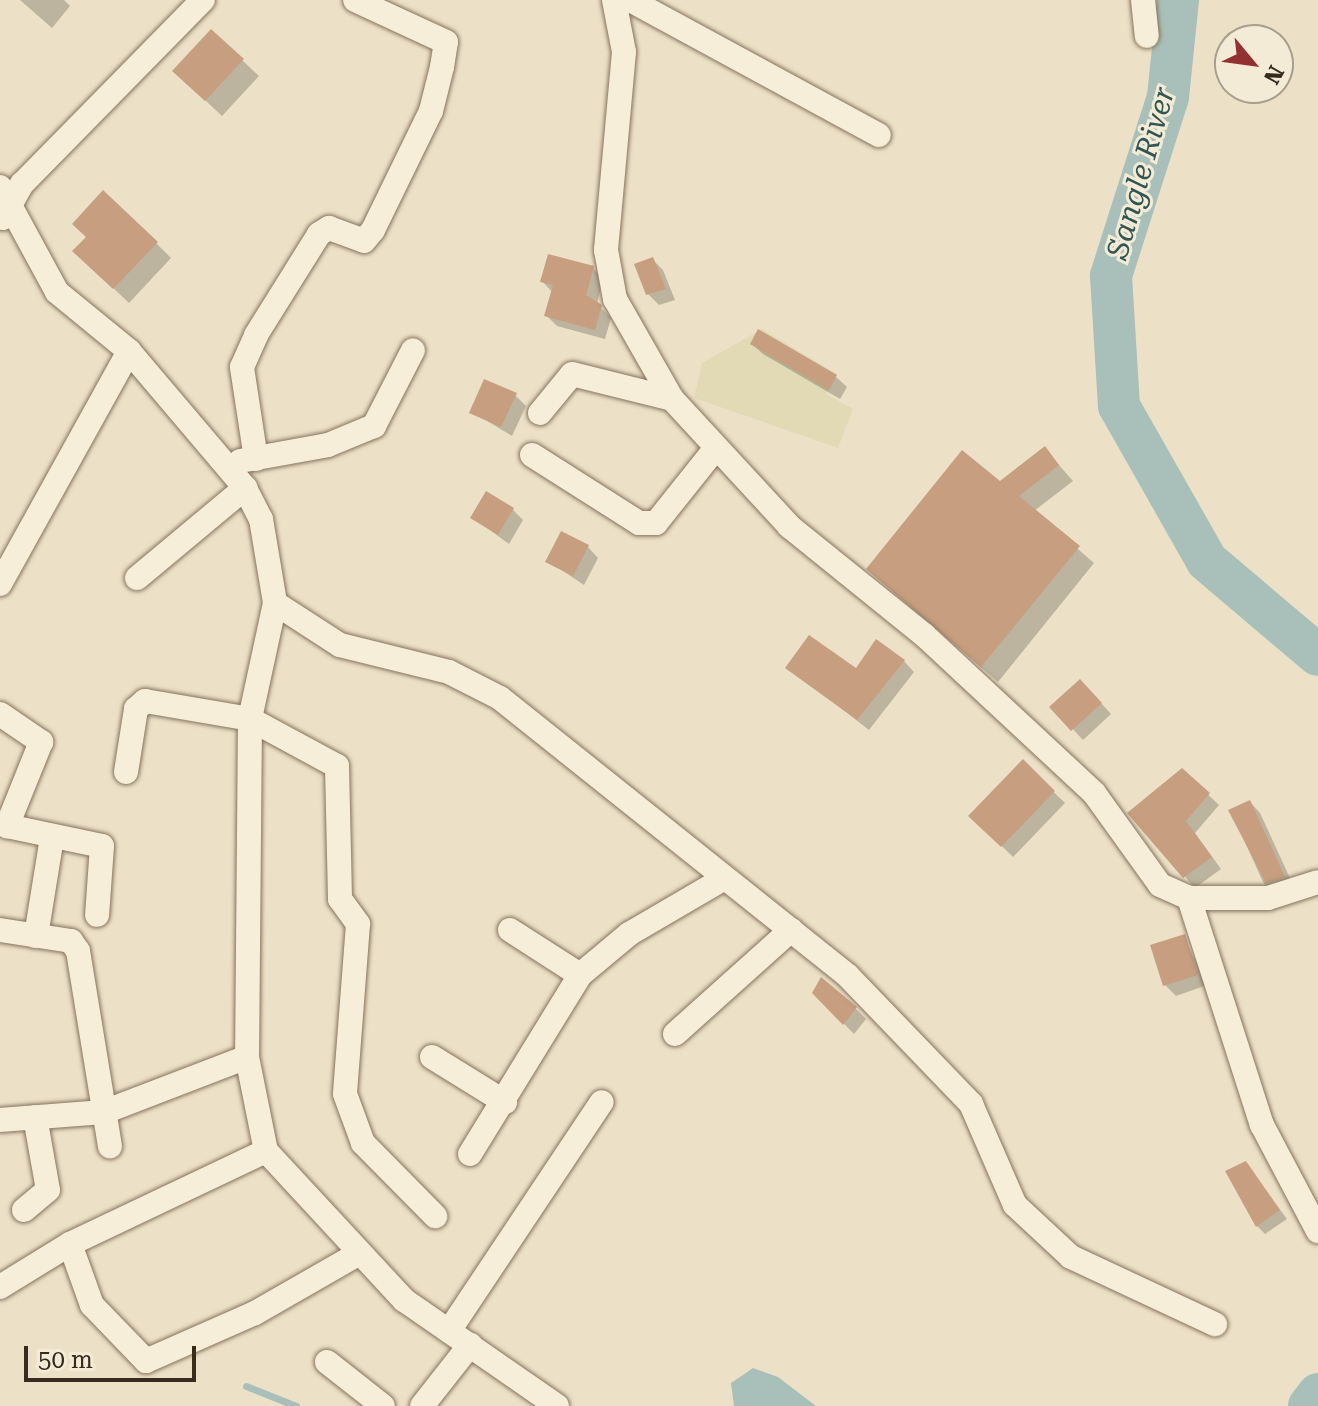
<!DOCTYPE html>
<html>
<head>
<meta charset="utf-8">
<style>
	body { margin:0 }
	#map { position:relative; width:1318px; height:1406px; overflow:hidden; background:#ece1c7; font-family:"Roboto Serif",serif }
	div>[style] { position:absolute }
	[style*='--x'] { left:calc(var(--x)*1px); top:calc(var(--y)*1px); width:calc(var(--w)*1px); rotate:calc(var(--a)*1deg) }
	.farmland>* { inset:0; background:#e1dab5 }
	.water>* { inset:0; background:#a8c0b9 }
	.shadow>* { inset:0; background:#0003 }
	.stream>* { height:7px; margin:-3.5px; padding:0 3.5px; transform-origin:3.5px; border-radius:3.5px; background:#a8c0b9 }
	.river>* { height:42px; margin:-21px; padding:0 21px; transform-origin:21px; border-radius:21px; background:#a8c0b9 }
	.building>* { inset:0; background:#c79e7f }
	.roads { filter:drop-shadow(0 0 2px #86735d) drop-shadow(0 0 2px #86735d) }
	.minor>* { height:24px; margin:-12px; padding:0 12px; transform-origin:12px; border-radius:12px; background:#f7eeda }
	span { translate:-50% -50%; white-space:nowrap; text-align:center; line-height:1.15; -webkit-text-stroke:6px #f4ebd6; paint-order:stroke }
	.water-label { font-size:30px; color:#305654; font-style:italic }
	.north { position:absolute; left:1214px; top:24px; width:80px; height:80px; box-sizing:border-box; background:#f4ebd6; border:2px solid #a89e8d; border-radius:50%; rotate:119deg; font-size:22px; font-weight:700; line-height:32px; text-align:center; color:#372b20 }
	.north::after { content:''; display:block; margin:auto; width:28px; height:36px; background:#923131; clip-path:polygon(50% 0,100% 100%,50% 72%,0 100%) }
	.scale { position:absolute; left:24px; top:1346px; width:172px; height:36px; box-sizing:border-box; border:4px solid #372b20; border-top:0; padding-left:10px; font-size:24px; line-height:28px; white-space:nowrap; color:#372b20; -webkit-text-stroke:6px #f4ebd6; paint-order:stroke }
</style>
</head>
<body>
<div id="map">
	<div class="farmland">
		<i style="clip-path:polygon(762px 329px,837px 374px,826px 394px,853px 409px,838px 448px,694px 398px,702px 363px)"></i>
	</div>
	<div class="water">
		<i style="clip-path:polygon(753px 1368px,778px 1377px,816px 1406px,734px 1406px,731px 1383px)"></i>
	</div>
	<div class="shadow">
		<i style="clip-path:polygon(20px 0,64px 0,70px 6px,52px 28px)"></i>
		<i style="clip-path:polygon(242px 60px,259px 76px,222px 116px,191px 87px)"></i>
		<i style="clip-path:polygon(156px 243px,171px 258px,129px 303px,90px 266px)"></i>
		<i style="clip-path:polygon(652px 259px,663px 270px,675px 300px,659px 305px,648px 294px)"></i>
		<i style="clip-path:polygon(593px 268px,603px 279px,597px 304px,611px 318px,605px 339px,557px 326px,547px 316px,553px 293px,542px 281px)"></i>
		<i style="clip-path:polygon(759px 332px,836px 377px,847px 387px,840px 399px,763px 354px,752px 344px)"></i>
		<i style="clip-path:polygon(515px 395px,526px 406px,512px 436px,472px 412px)"></i>
		<i style="clip-path:polygon(1045px 449px,1073px 481px,1034px 511px,1094px 563px,998px 682px,884px 584px)"></i>
		<i style="clip-path:polygon(513px 510px,523px 520px,509px 544px,472px 517px)"></i>
		<i style="clip-path:polygon(588px 547px,598px 558px,584px 585px,548px 561px)"></i>
		<i style="clip-path:polygon(904px 661px,914px 672px,869px 730px,788px 667px,856px 670px)"></i>
		<i style="clip-path:polygon(1091px 692px,1111px 714px,1083px 740px,1052px 707px)"></i>
		<i style="clip-path:polygon(1023px 762px,1065px 803px,1013px 857px,971px 816px)"></i>
		<i style="clip-path:polygon(1182px 770px,1219px 805px,1195px 833px,1221px 869px,1195px 888px,1129px 813px)"></i>
		<i style="clip-path:polygon(1250px 802px,1260px 813px,1294px 887px,1273px 893px,1263px 882px,1231px 811px)"></i>
		<i style="clip-path:polygon(1184px 937px,1207px 985px,1176px 996px,1165px 985px)"></i>
		<i style="clip-path:polygon(814px 993px,855px 1008px,866px 1019px,854px 1034px)"></i>
		<i style="clip-path:polygon(1246px 1164px,1287px 1219px,1265px 1234px,1257px 1226px)"></i>
	</div>
	<div class="stream">
		<i style="--x:246;--y:1386;--w:54;--a:21.8"></i>
	</div>
	<div class="river">
		<i style="--x:1178;--y:0;--w:98;--a:95.9"></i>
		<i style="--x:1168;--y:97;--w:188;--a:107.7"></i>
		<i style="--x:1111;--y:276;--w:130;--a:86.5"></i>
		<i style="--x:1119;--y:406;--w:178;--a:60.4"></i>
		<i style="--x:1207;--y:561;--w:145;--a:40.3"></i>
		<i style="--x:1309;--y:1406;--w:15;--a:-53"></i>
	</div>
	<div class="building">
		<i style="clip-path:polygon(211px 29px,244px 59px,205px 101px,172px 71px)"></i>
		<i style="clip-path:polygon(103px 190px,158px 242px,113px 289px,72px 251px,86px 237px,72px 224px)"></i>
		<i style="clip-path:polygon(548px 254px,594px 266px,586px 295px,602px 305px,595px 330px,544px 316px,553px 285px,540px 282px)"></i>
		<i style="clip-path:polygon(653px 257px,666px 289px,646px 295px,634px 264px)"></i>
		<i style="clip-path:polygon(758px 329px,837px 375px,829px 390px,750px 344px)"></i>
		<i style="clip-path:polygon(484px 379px,517px 393px,501px 427px,469px 413px)"></i>
		<i style="clip-path:polygon(1045px 446px,1059px 465px,1019px 496px,1080px 546px,981px 667px,866px 569px,962px 450px,1000px 481px)"></i>
		<i style="clip-path:polygon(486px 491px,514px 508px,498px 535px,470px 518px)"></i>
		<i style="clip-path:polygon(561px 531px,589px 545px,573px 576px,545px 562px)"></i>
		<i style="clip-path:polygon(809px 635px,856px 668px,876px 639px,905px 660px,857px 720px,785px 668px)"></i>
		<i style="clip-path:polygon(1080px 679px,1102px 703px,1071px 731px,1049px 707px)"></i>
		<i style="clip-path:polygon(1023px 759px,1055px 791px,1001px 847px,968px 816px)"></i>
		<i style="clip-path:polygon(1182px 768px,1210px 793px,1186px 821px,1212px 857px,1183px 878px,1127px 813px)"></i>
		<i style="clip-path:polygon(1250px 800px,1285px 877px,1266px 883px,1228px 810px)"></i>
		<i style="clip-path:polygon(1185px 934px,1198px 975px,1163px 986px,1150px 945px)"></i>
		<i style="clip-path:polygon(821px 977px,857px 1007px,843px 1025px,812px 993px)"></i>
		<i style="clip-path:polygon(1246px 1161px,1280px 1210px,1256px 1227px,1225px 1171px)"></i>
	</div>
	<div class="roads">
		<div class="minor">
			<i style="--x:614;--y:0;--w:53;--a:79.1"></i>
			<i style="--x:624;--y:52;--w:199;--a:95.2"></i>
			<i style="--x:606;--y:250;--w:50;--a:79.6"></i>
			<i style="--x:615;--y:299;--w:115;--a:60.3"></i>
			<i style="--x:672;--y:399;--w:173;--a:47.3"></i>
			<i style="--x:789;--y:526;--w:174;--a:38.9"></i>
			<i style="--x:924;--y:635;--w:232;--a:42.9"></i>
			<i style="--x:1094;--y:793;--w:113;--a:54.3"></i>
			<i style="--x:1160;--y:885;--w:32;--a:24"></i>
			<i style="--x:1189;--y:898;--w:79;--a:0"></i>
			<i style="--x:1268;--y:898;--w:52;--a:-17.7"></i>
			<i style="--x:630;--y:0;--w:283;--a:28.5"></i>
			<i style="--x:1143;--y:0;--w:36;--a:84"></i>
			<i style="--x:0;--y:187;--w:119;--a:61.5"></i>
			<i style="--x:57;--y:292;--w:93;--a:39.3"></i>
			<i style="--x:129;--y:351;--w:180;--a:49.7"></i>
			<i style="--x:245;--y:488;--w:35;--a:63"></i>
			<i style="--x:261;--y:519;--w:85;--a:80.5"></i>
			<i style="--x:275;--y:603;--w:119;--a:102.2"></i>
			<i style="--x:250;--y:719;--w:338;--a:90.5"></i>
			<i style="--x:247;--y:1057;--w:96;--a:78.6"></i>
			<i style="--x:266;--y:1151;--w:203;--a:47.2"></i>
			<i style="--x:404;--y:1300;--w:186;--a:34.7"></i>
			<i style="--x:3;--y:218;--w:39;--a:-61"></i>
			<i style="--x:22;--y:184;--w:258;--a:-45.5"></i>
			<i style="--x:540;--y:413;--w:50;--a:-50.6"></i>
			<i style="--x:572;--y:374;--w:103;--a:14"></i>
			<i style="--x:532;--y:455;--w:127;--a:32.4"></i>
			<i style="--x:639;--y:523;--w:17;--a:0"></i>
			<i style="--x:656;--y:523;--w:95;--a:-51.4"></i>
			<i style="--x:256;--y:459;--w:93;--a:-98.7"></i>
			<i style="--x:242;--y:367;--w:35;--a:-66"></i>
			<i style="--x:256;--y:335;--w:119;--a:-58"></i>
			<i style="--x:319;--y:234;--w:12;--a:-31"></i>
			<i style="--x:329;--y:228;--w:37;--a:20"></i>
			<i style="--x:364;--y:241;--w:14;--a:-51"></i>
			<i style="--x:373;--y:230;--w:132;--a:-64"></i>
			<i style="--x:431;--y:111;--w:45;--a:-76"></i>
			<i style="--x:442;--y:67;--w:25;--a:-81"></i>
			<i style="--x:446;--y:42;--w:100;--a:-155.2"></i>
			<i style="--x:240;--y:461;--w:89;--a:-10.3"></i>
			<i style="--x:328;--y:445;--w:50;--a:-22.4"></i>
			<i style="--x:374;--y:426;--w:85;--a:-62.8"></i>
			<i style="--x:137;--y:578;--w:141;--a:-39.8"></i>
			<i style="--x:0;--y:584;--w:266;--a:-61"></i>
			<i style="--x:275;--y:603;--w:77;--a:32.9"></i>
			<i style="--x:340;--y:645;--w:112;--a:13.9"></i>
			<i style="--x:449;--y:672;--w:57;--a:27"></i>
			<i style="--x:500;--y:698;--w:445;--a:38.6"></i>
			<i style="--x:848;--y:976;--w:178;--a:46.1"></i>
			<i style="--x:971;--y:1104;--w:110;--a:66.5"></i>
			<i style="--x:1015;--y:1205;--w:76;--a:42.9"></i>
			<i style="--x:1071;--y:1257;--w:159;--a:25"></i>
			<i style="--x:0;--y:714;--w:50;--a:34.3"></i>
			<i style="--x:41;--y:742;--w:91;--a:112"></i>
			<i style="--x:7;--y:826;--w:97;--a:11.9"></i>
			<i style="--x:102;--y:846;--w:69;--a:94.1"></i>
			<i style="--x:126;--y:772;--w:64;--a:-81"></i>
			<i style="--x:136;--y:709;--w:12;--a:-42"></i>
			<i style="--x:145;--y:701;--w:107;--a:9.7"></i>
			<i style="--x:250;--y:719;--w:99;--a:28.4"></i>
			<i style="--x:337;--y:766;--w:133;--a:88.7"></i>
			<i style="--x:340;--y:899;--w:31;--a:54"></i>
			<i style="--x:358;--y:924;--w:170;--a:94.4"></i>
			<i style="--x:345;--y:1094;--w:52;--a:69.8"></i>
			<i style="--x:363;--y:1143;--w:103;--a:45.4"></i>
			<i style="--x:1189;--y:898;--w:238;--a:72.2"></i>
			<i style="--x:1262;--y:1125;--w:120;--a:62.2"></i>
			<i style="--x:0;--y:930;--w:72;--a:8.8"></i>
			<i style="--x:71;--y:941;--w:12;--a:55"></i>
			<i style="--x:78;--y:951;--w:198;--a:80.7"></i>
			<i style="--x:510;--y:930;--w:83;--a:32.7"></i>
			<i style="--x:36;--y:936;--w:100;--a:-80.8"></i>
			<i style="--x:675;--y:1034;--w:156;--a:-41.9"></i>
			<i style="--x:432;--y:1057;--w:86;--a:31.7"></i>
			<i style="--x:0;--y:1120;--w:104;--a:-4.4"></i>
			<i style="--x:104;--y:1112;--w:153;--a:-21"></i>
			<i style="--x:470;--y:1154;--w:210;--a:-58.4"></i>
			<i style="--x:580;--y:975;--w:64;--a:-39.9"></i>
			<i style="--x:629;--y:934;--w:109;--a:-30.3"></i>
			<i style="--x:24;--y:1210;--w:31;--a:-40"></i>
			<i style="--x:48;--y:1190;--w:74;--a:-100.1"></i>
			<i style="--x:70;--y:1244;--w:65;--a:70.2"></i>
			<i style="--x:92;--y:1305;--w:78;--a:46"></i>
			<i style="--x:146;--y:1361;--w:119;--a:-23.8"></i>
			<i style="--x:255;--y:1313;--w:119;--a:-29.8"></i>
			<i style="--x:0;--y:1287;--w:82;--a:-31.6"></i>
			<i style="--x:70;--y:1244;--w:217;--a:-25.4"></i>
			<i style="--x:449;--y:1331;--w:275;--a:-56.3"></i>
			<i style="--x:327;--y:1362;--w:71;--a:38.2"></i>
			<i style="--x:422;--y:1406;--w:78;--a:-51.8"></i>
		</div>
	</div>
	<div class="water-label">
		<span style="left:1141px;top:173px;rotate:-74deg">Sangle River</span>
	</div>
	<div class="north">N</div>
	<div class="scale">50 m</div>
</div>
</body>
</html>
